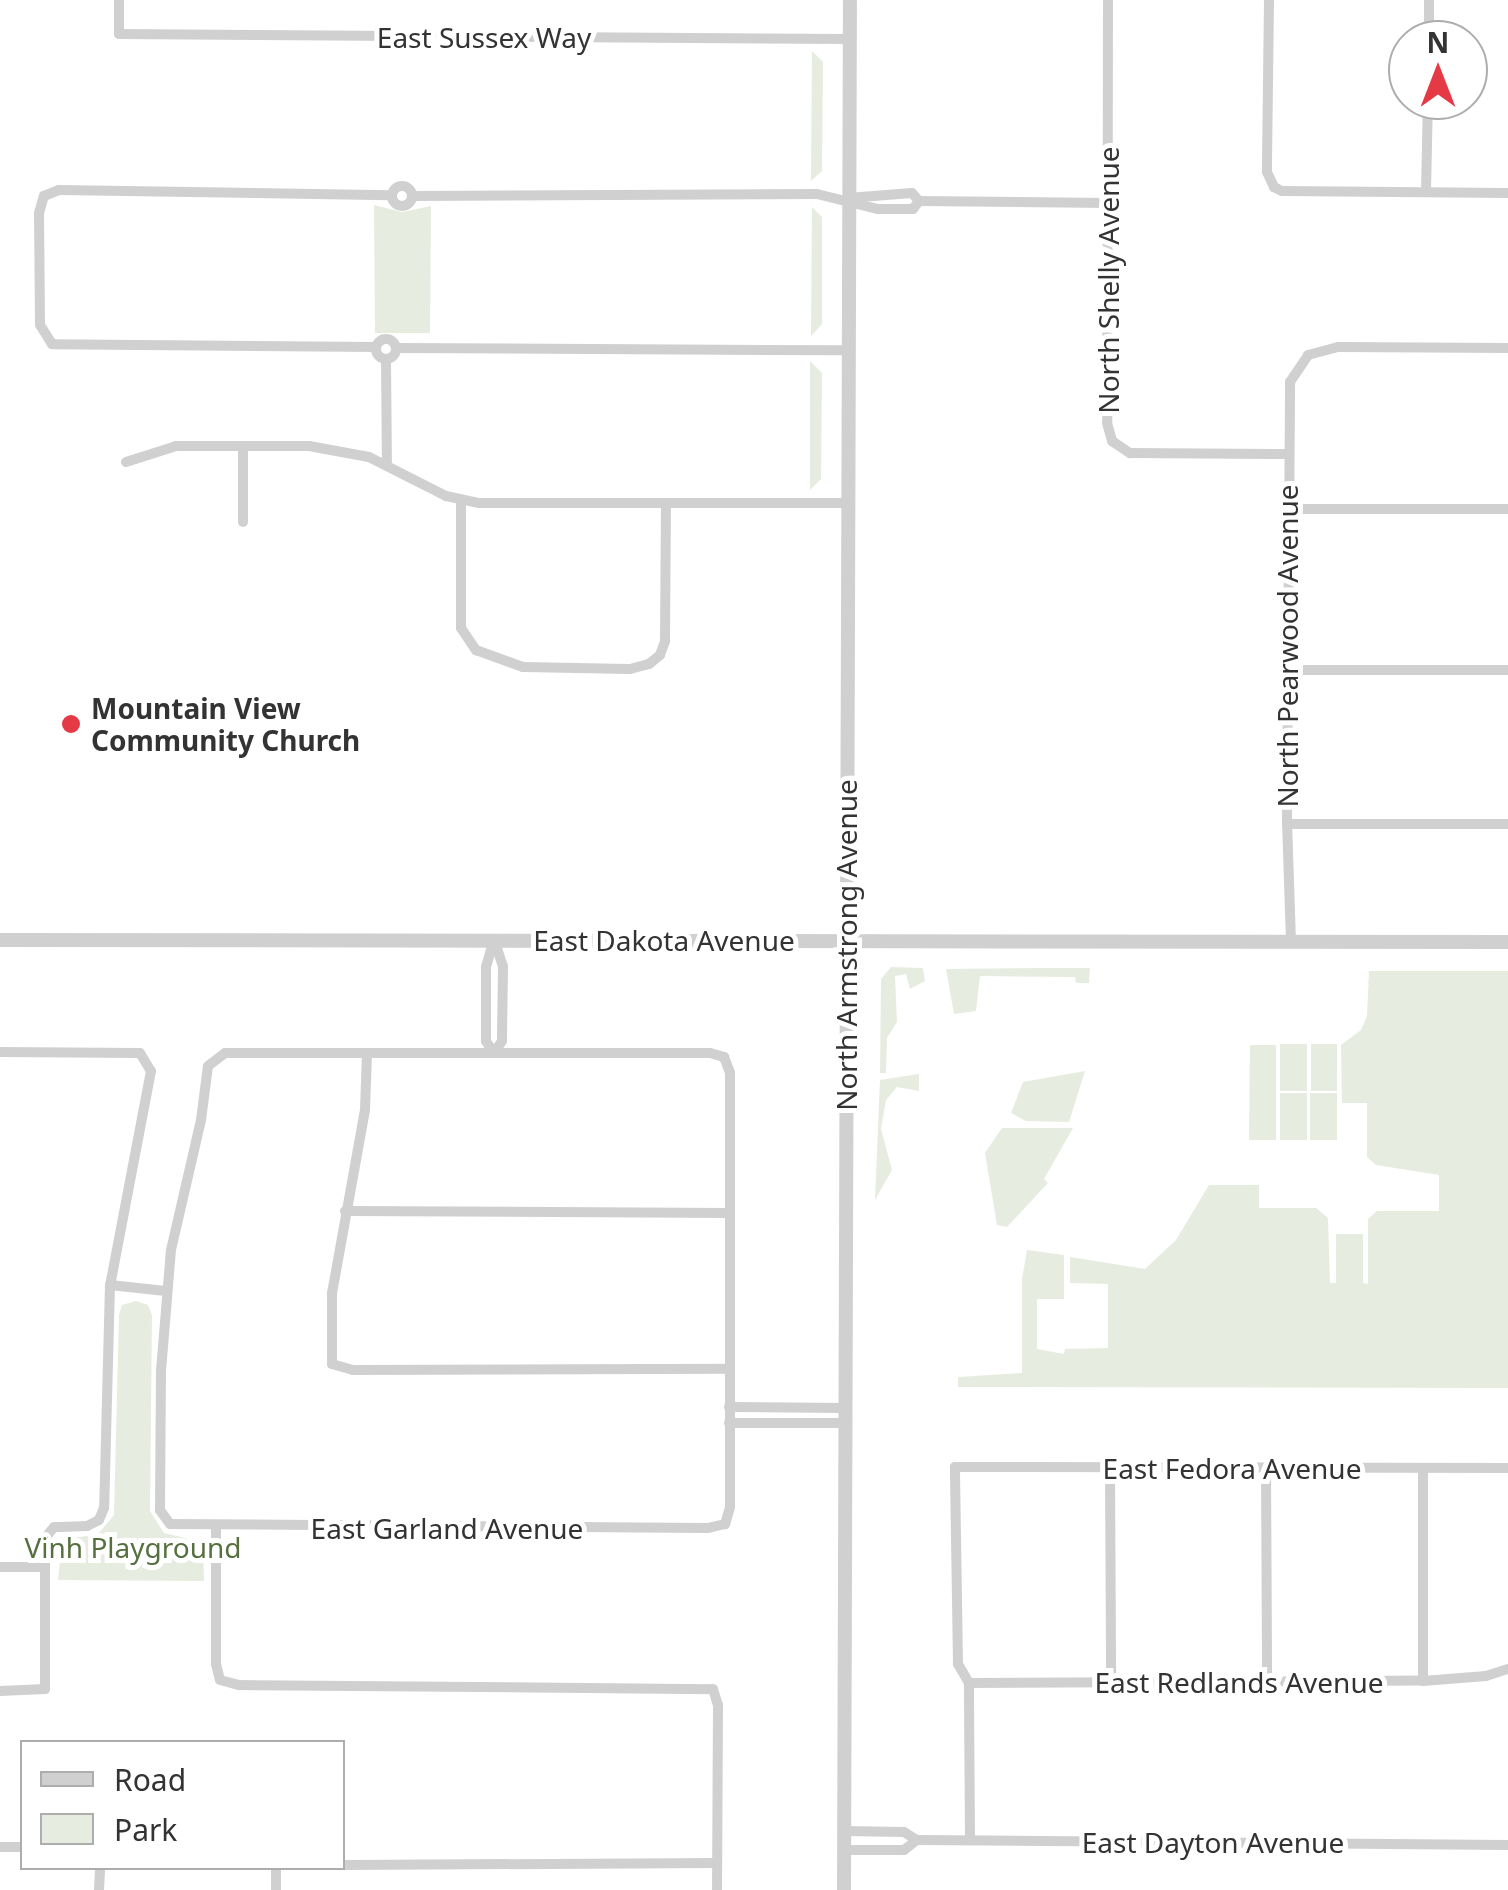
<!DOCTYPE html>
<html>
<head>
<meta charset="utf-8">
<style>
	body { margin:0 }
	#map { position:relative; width:1508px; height:1890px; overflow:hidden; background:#fff; font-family:"Noto Sans",sans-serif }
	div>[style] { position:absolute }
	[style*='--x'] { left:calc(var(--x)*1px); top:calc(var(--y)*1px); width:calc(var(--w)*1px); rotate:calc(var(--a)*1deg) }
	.green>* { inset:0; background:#e6ecdf }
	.minor>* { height:10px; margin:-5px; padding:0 5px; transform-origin:5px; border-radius:5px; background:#d0d0d0 }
	.minor>.ring { margin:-5px; padding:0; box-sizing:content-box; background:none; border:10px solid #d0d0d0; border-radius:50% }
	.tertiary>* { height:14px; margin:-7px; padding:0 7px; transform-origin:7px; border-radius:7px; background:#d0d0d0 }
	.dots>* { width:28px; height:28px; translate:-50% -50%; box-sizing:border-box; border:5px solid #fff; border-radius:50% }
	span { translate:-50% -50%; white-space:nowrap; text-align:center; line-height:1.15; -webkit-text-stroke:10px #fff; paint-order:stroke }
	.street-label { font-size:28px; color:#333 }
	.poi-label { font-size:28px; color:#333; font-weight:700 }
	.left { translate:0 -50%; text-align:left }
	.park-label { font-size:28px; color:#56703f }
	.legend { position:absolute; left:20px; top:1740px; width:325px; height:130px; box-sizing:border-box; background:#fff; border:2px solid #adadad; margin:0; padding:12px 18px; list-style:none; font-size:30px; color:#333 }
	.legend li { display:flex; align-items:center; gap:20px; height:50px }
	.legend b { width:50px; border:2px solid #adadad }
	.north { position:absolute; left:1388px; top:20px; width:100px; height:100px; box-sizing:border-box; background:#fff; border:2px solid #adadad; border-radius:50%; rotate:0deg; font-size:28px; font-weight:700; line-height:40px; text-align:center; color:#333 }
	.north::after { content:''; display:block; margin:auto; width:35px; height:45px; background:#e63946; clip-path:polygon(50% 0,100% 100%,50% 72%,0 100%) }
</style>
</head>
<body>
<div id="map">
	<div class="green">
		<i style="clip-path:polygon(812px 51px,823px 62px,822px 171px,811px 181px)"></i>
		<i style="clip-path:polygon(374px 205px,402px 212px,431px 206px,430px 333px,375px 333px)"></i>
		<i style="clip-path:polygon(812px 207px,822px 217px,822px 324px,811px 336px)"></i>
		<i style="clip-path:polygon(810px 361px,822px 373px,821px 479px,810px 490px)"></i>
		<i style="clip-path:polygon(891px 967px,923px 968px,925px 981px,910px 989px,906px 974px,895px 976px,897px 1022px,887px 1038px,886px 1073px,880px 1073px,881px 979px)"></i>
		<i style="clip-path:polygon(1052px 968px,1090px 968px,1089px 983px,1076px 983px,1075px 977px,980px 976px,976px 1011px,954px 1014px,946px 969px)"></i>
		<i style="clip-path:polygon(1369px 971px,1508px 971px,1508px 1388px,958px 1387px,958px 1377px,1022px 1373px,1022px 1279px,1027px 1250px,1064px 1255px,1064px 1299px,1037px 1299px,1037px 1349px,1064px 1354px,1065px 1349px,1108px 1348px,1108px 1284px,1070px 1283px,1070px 1257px,1145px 1269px,1176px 1240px,1209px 1185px,1259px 1185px,1259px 1208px,1316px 1208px,1328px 1218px,1330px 1283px,1336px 1283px,1336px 1234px,1363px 1234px,1363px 1283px,1368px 1284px,1368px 1219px,1377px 1211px,1439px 1211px,1439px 1175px,1376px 1165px,1367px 1157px,1367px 1103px,1342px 1103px,1341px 1045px,1361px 1030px,1367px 1016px)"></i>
		<i style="clip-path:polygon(1280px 1044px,1307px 1044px,1307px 1091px,1280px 1091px)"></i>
		<i style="clip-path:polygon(1311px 1044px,1337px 1044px,1337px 1091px,1311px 1091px)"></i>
		<i style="clip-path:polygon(1250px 1045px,1276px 1045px,1276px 1140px,1249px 1140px)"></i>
		<i style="clip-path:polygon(1085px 1071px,1069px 1122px,1026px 1121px,1011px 1113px,1023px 1082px)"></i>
		<i style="clip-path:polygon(919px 1074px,919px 1091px,897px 1087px,886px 1100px,881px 1129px,892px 1170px,875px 1200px,880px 1080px)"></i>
		<i style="clip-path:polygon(1280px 1093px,1307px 1093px,1307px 1140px,1280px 1140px)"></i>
		<i style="clip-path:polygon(1310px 1093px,1337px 1093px,1337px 1140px,1310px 1140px)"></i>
		<i style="clip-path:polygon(1002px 1128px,1073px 1128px,1044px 1179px,1048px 1183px,1007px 1227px,997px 1225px,985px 1153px)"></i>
		<i style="clip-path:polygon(136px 1301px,148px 1305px,152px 1315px,150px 1511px,164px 1533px,203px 1542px,204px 1581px,58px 1580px,62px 1540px,98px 1534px,114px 1515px,119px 1315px,122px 1305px)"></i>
	</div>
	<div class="minor">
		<i style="--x:119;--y:0;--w:34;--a:90"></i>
		<i style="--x:119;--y:34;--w:731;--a:0.39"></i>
		<i style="--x:1108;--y:0;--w:423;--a:90.1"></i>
		<i style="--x:1107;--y:423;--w:19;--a:74"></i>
		<i style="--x:1112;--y:441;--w:22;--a:34"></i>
		<i style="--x:1130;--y:453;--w:157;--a:0.4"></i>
		<i style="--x:1269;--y:0;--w:172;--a:90.7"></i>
		<i style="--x:1267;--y:172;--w:17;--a:65"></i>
		<i style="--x:1274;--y:187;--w:9;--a:27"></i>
		<i style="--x:1282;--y:191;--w:226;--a:0.5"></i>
		<i style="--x:1429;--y:40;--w:40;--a:-90"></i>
		<i class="ring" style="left:392px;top:186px;width:10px;height:10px"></i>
		<i style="--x:1426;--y:192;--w:92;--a:-88.8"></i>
		<i style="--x:412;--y:196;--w:405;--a:-0.3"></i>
		<i style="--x:817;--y:194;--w:63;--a:13.8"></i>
		<i style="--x:878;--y:209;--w:35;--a:0"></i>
		<i style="--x:913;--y:209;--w:10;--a:-53"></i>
		<i style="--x:848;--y:198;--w:64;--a:-4.5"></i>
		<i style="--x:912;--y:193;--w:11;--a:49"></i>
		<i style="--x:919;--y:201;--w:190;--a:0.6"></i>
		<i class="ring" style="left:376px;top:339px;width:10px;height:10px"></i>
		<i style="--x:376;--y:347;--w:324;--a:-179.5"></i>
		<i style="--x:52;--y:344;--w:22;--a:-122"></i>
		<i style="--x:40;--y:325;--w:112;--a:-90.5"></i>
		<i style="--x:39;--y:213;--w:18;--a:-74"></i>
		<i style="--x:44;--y:196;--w:16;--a:-22"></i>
		<i style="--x:59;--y:190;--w:332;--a:0.9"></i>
		<i style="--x:396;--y:348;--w:451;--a:0.3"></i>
		<i style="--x:386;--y:359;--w:106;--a:89.5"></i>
		<i style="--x:243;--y:446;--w:76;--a:90"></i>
		<i style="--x:126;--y:462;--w:52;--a:-17.7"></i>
		<i style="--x:176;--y:446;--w:133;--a:0"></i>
		<i style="--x:309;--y:446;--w:61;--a:10.4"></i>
		<i style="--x:369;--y:457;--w:86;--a:26.9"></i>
		<i style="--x:446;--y:496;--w:34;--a:12"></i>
		<i style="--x:479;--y:503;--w:368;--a:0"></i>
		<i style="--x:461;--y:500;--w:128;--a:90"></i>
		<i style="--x:461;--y:628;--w:27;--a:56"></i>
		<i style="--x:476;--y:650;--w:50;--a:19.9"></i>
		<i style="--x:523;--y:667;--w:107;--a:1.1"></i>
		<i style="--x:630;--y:669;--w:20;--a:-15"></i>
		<i style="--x:649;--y:664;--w:14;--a:-39"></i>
		<i style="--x:660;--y:655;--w:15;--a:-70"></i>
		<i style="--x:665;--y:641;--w:138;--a:-89.6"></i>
		<i style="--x:1287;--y:509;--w:221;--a:0"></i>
		<i style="--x:1287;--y:670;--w:221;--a:0"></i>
		<i style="--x:1287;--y:824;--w:221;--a:0"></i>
		<i style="--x:494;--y:939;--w:28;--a:72"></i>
		<i style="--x:503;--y:966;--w:75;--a:90.8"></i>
		<i style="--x:502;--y:1041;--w:14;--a:124"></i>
		<i style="--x:494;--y:1053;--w:14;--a:-124"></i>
		<i style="--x:486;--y:1041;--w:74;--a:-90"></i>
		<i style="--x:486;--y:967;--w:29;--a:-74"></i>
		<i style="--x:1291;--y:942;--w:118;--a:-91.9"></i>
		<i style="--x:1287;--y:824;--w:442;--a:-89.6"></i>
		<i style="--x:1290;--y:382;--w:32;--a:-56"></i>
		<i style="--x:1308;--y:355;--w:31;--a:-15"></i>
		<i style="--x:1338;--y:347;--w:170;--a:0.3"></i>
		<i style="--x:0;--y:1052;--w:140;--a:0.4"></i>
		<i style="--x:140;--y:1053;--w:21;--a:59"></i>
		<i style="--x:151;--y:1071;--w:218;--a:100.8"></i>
		<i style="--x:110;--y:1285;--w:223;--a:91.5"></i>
		<i style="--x:104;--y:1508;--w:13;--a:113"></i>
		<i style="--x:99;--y:1520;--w:13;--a:153"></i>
		<i style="--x:87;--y:1526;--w:33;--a:178"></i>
		<i style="--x:54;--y:1527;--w:14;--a:129"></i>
		<i style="--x:45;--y:1538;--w:151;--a:90"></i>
		<i style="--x:45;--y:1689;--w:45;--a:177.5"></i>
		<i style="--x:225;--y:1053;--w:485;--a:0"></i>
		<i style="--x:710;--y:1053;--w:15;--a:16"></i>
		<i style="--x:724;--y:1057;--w:17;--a:69"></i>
		<i style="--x:730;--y:1073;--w:434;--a:90"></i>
		<i style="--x:730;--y:1507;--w:18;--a:106"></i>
		<i style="--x:725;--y:1524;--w:18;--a:167"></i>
		<i style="--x:707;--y:1528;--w:537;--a:-179.57"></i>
		<i style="--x:170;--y:1524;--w:17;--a:-126"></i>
		<i style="--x:160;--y:1510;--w:139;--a:-89.6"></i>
		<i style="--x:161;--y:1371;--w:121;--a:-85.3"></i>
		<i style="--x:171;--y:1250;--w:133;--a:-77"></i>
		<i style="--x:201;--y:1120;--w:54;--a:-82.6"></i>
		<i style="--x:208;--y:1066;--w:21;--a:-37"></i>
		<i style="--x:367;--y:1053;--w:57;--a:92"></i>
		<i style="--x:365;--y:1110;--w:186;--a:100.2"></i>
		<i style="--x:332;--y:1293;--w:71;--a:90"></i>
		<i style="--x:332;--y:1364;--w:22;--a:16"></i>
		<i style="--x:353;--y:1370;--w:376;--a:-0.2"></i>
		<i style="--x:345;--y:1211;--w:385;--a:0.3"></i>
		<i style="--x:110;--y:1285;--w:56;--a:6.1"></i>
		<i style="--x:729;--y:1407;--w:116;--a:0.5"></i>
		<i style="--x:729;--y:1423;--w:116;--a:0"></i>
		<i style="--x:1110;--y:1468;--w:215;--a:89.7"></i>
		<i style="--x:1266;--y:1468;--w:214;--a:89.7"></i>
		<i style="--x:216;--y:1528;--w:136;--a:90"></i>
		<i style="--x:216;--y:1664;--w:16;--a:76"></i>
		<i style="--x:220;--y:1680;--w:20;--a:15"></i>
		<i style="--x:239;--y:1685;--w:474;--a:0.5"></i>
		<i style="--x:713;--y:1689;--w:17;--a:73"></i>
		<i style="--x:718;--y:1705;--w:185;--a:90.3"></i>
		<i style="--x:0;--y:1567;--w:45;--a:0"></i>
		<i style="--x:1423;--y:1681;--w:213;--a:-90"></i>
		<i style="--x:969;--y:1683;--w:454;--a:-0.3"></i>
		<i style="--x:1423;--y:1681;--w:63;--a:-4.5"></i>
		<i style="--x:1486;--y:1676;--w:23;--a:-18"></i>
		<i style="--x:844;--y:1831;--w:60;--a:1"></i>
		<i style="--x:904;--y:1832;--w:15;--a:32"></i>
		<i style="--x:917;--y:1840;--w:591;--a:0.48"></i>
		<i style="--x:970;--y:1840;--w:157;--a:-90.4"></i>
		<i style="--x:969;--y:1683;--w:22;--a:-120"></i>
		<i style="--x:958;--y:1664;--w:197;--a:-90.9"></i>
		<i style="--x:955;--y:1467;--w:553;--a:0.1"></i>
		<i style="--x:0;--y:1847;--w:22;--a:0"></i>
		<i style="--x:844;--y:1850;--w:60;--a:0"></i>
		<i style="--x:904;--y:1850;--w:16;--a:-38"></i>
		<i style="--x:342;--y:1865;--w:375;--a:-0.3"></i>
		<i style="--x:99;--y:1890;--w:22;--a:-87"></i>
		<i style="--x:276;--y:1890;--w:22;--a:-90"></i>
	</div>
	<div class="tertiary">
		<i style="--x:0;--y:940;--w:1508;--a:0.08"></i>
		<i style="--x:844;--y:1890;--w:1890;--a:-89.82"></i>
	</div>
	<div class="dots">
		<i style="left:71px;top:724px;background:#e63946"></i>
	</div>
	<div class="street-label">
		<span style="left:484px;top:37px">East Sussex Way</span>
		<span style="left:1108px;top:280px;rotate:-90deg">North Shelly Avenue</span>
		<span style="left:1287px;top:646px;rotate:-90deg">North Pearwood Avenue</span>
		<span style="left:664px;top:940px">East Dakota Avenue</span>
		<span style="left:846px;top:945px;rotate:-90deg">North Armstrong Avenue</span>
		<span style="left:1232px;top:1468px">East Fedora Avenue</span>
		<span style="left:447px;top:1528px">East Garland Avenue</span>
		<span style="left:1239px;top:1682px">East Redlands Avenue</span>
		<span style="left:1213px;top:1842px">East Dayton Avenue</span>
	</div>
	<div class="poi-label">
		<span class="left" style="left:91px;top:724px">Mountain View<br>Community Church</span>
	</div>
	<div class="park-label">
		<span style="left:133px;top:1547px">Vinh Playground</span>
	</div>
	<ul class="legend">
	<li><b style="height:12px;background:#d0d0d0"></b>Road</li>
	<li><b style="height:28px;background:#e6ecdf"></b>Park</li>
	</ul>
	<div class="north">N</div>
</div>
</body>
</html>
